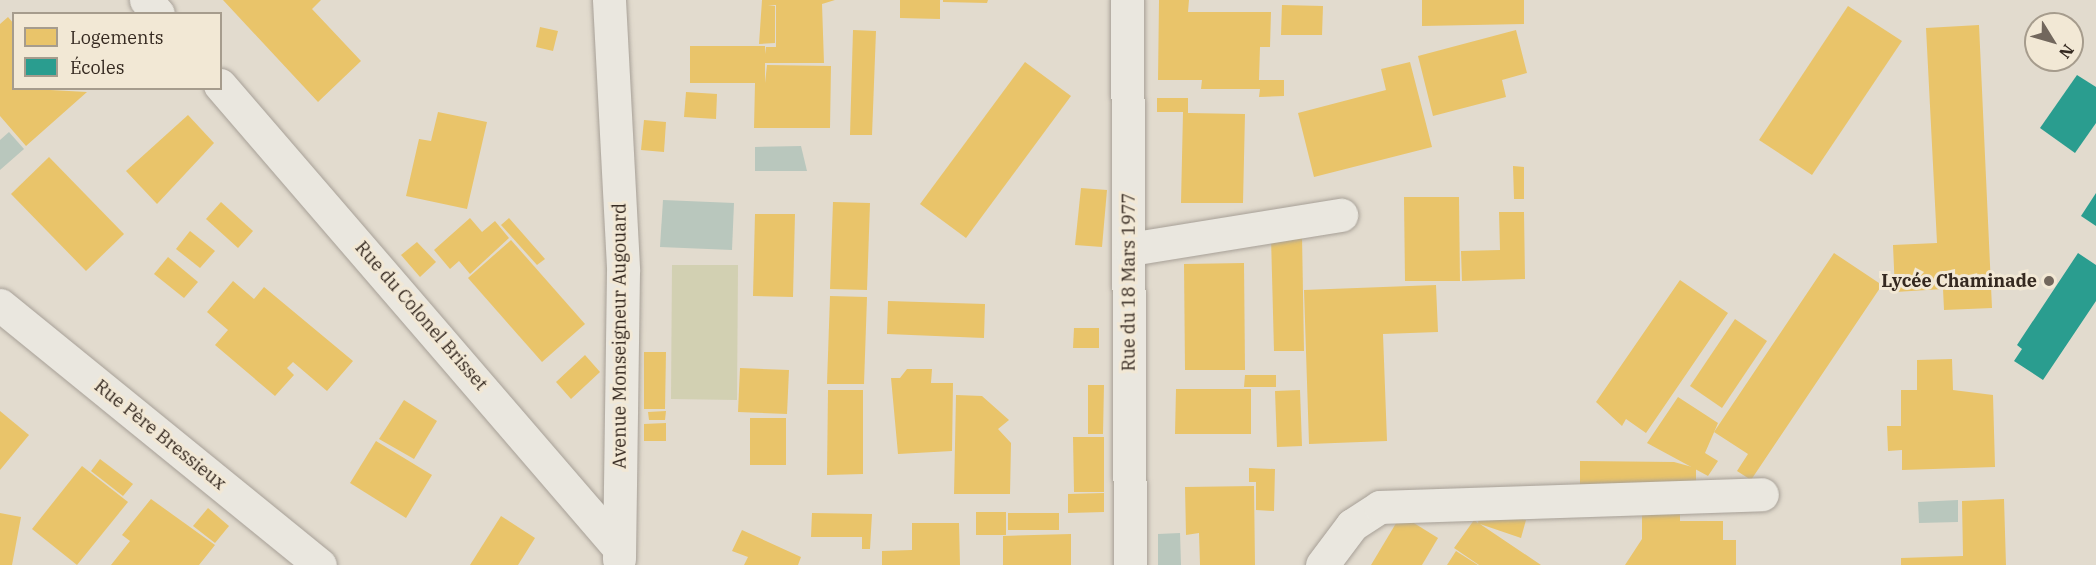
<!DOCTYPE html>
<html>
<head>
<meta charset="utf-8">
<style>
	body { margin:0 }
	#map { position:relative; width:2096px; height:565px; overflow:hidden; background:#e2dbce; font-family:"IBM Plex Serif",serif }
	div>[style] { position:absolute }
	[style*='--x'] { left:calc(var(--x)*1px); top:calc(var(--y)*1px); width:calc(var(--w)*1px); rotate:calc(var(--a)*1deg) }
	.green>* { inset:0; background:#d2d0b2 }
	.water>* { inset:0; background:#b9c7bd }
	.homes>* { inset:0; background:#e9c46a }
	.schools>* { inset:0; background:#2a9d8f }
	.roads { filter:drop-shadow(0 0 2px #a7a097) drop-shadow(0 0 2px #a7a097) }
	.minor>* { height:33px; margin:-16.5px; padding:0 16.5px; transform-origin:16.5px; border-radius:16.5px; background:#eae7df }
	.dots>* { width:16px; height:16px; translate:-50% -50%; box-sizing:border-box; border:3px solid #f2e8d5; border-radius:50% }
	span { translate:-50% -50%; white-space:nowrap; text-align:center; line-height:1.15; -webkit-text-stroke:6px #f2e8d5; paint-order:stroke }
	.poi-label { font-size:18px; color:#352920; font-weight:700 }
	.right { translate:-100% -50%; text-align:right }
	.street-label { font-size:18px; color:#352920 }
	.legend { position:absolute; left:12px; top:12px; width:210px; height:78px; box-sizing:border-box; background:#f2e8d5; border:2px solid #a69c8d; margin:0; padding:8px 10px; list-style:none; font-size:18px; color:#352920 }
	.legend li { display:flex; align-items:center; gap:12px; height:30px }
	.legend b { width:30px; border:2px solid #a69c8d }
	.north { position:absolute; left:2024px; top:12px; width:60px; height:60px; box-sizing:border-box; background:#f2e8d5; border:2px solid #a69c8d; border-radius:50%; rotate:127deg; font-size:16px; font-weight:700; line-height:24px; text-align:center; color:#352920 }
	.north::after { content:''; display:block; margin:auto; width:21px; height:27px; background:#72675d; clip-path:polygon(50% 0,100% 100%,50% 72%,0 100%) }
</style>
</head>
<body>
<div id="map">
	<div class="green">
		<i style="clip-path:polygon(672px 265px,738px 265px,737px 400px,671px 399px)"></i>
	</div>
	<div class="water">
		<i style="clip-path:polygon(9px 132px,24px 149px,0 170px,0 140px)"></i>
		<i style="clip-path:polygon(801px 146px,807px 171px,755px 171px,755px 147px)"></i>
		<i style="clip-path:polygon(663px 200px,734px 203px,732px 250px,660px 247px)"></i>
		<i style="clip-path:polygon(1958px 500px,1958px 522px,1919px 523px,1918px 502px)"></i>
		<i style="clip-path:polygon(1180px 533px,1181px 565px,1158px 565px,1158px 534px)"></i>
	</div>
	<div class="homes">
		<i style="clip-path:polygon(223px 0,321px 0,312px 9px,361px 61px,318px 102px)"></i>
		<i style="clip-path:polygon(762px 0,835px 0,822px 4px,824px 63px,765px 63px,765px 83px,767px 65px,831px 66px,830px 128px,754px 128px,755px 83px,690px 83px,690px 46px,765px 46px,765px 54px,766px 47px,776px 47px,776px 5px,768px 5px,775px 6px,775px 43px,759px 44px)"></i>
		<i style="clip-path:polygon(900px 0,940px 0,940px 19px,900px 18px)"></i>
		<i style="clip-path:polygon(943px 0,988px 0,987px 3px,943px 2px)"></i>
		<i style="clip-path:polygon(1159px 0,1189px 0,1188px 12px,1271px 12px,1270px 47px,1260px 47px,1259px 80px,1284px 80px,1284px 96px,1259px 97px,1260px 89px,1201px 89px,1202px 80px,1158px 80px)"></i>
		<i style="clip-path:polygon(1422px 0,1524px 0,1524px 24px,1422px 26px)"></i>
		<i style="clip-path:polygon(1282px 5px,1323px 6px,1322px 35px,1281px 35px)"></i>
		<i style="clip-path:polygon(1848px 6px,1902px 41px,1812px 175px,1759px 140px)"></i>
		<i style="clip-path:polygon(8px 17px,14px 24px,14px 88px,87px 92px,26px 146px,0 116px,0 24px)"></i>
		<i style="clip-path:polygon(1979px 25px,1992px 308px,1944px 310px,1943px 289px,1895px 292px,1893px 245px,1937px 243px,1926px 28px)"></i>
		<i style="clip-path:polygon(540px 27px,558px 31px,553px 51px,536px 47px)"></i>
		<i style="clip-path:polygon(853px 30px,876px 31px,872px 135px,850px 135px)"></i>
		<i style="clip-path:polygon(1516px 30px,1527px 73px,1502px 80px,1506px 97px,1433px 116px,1418px 56px)"></i>
		<i style="clip-path:polygon(1025px 62px,1071px 96px,966px 238px,920px 204px)"></i>
		<i style="clip-path:polygon(1410px 62px,1432px 147px,1314px 177px,1298px 113px,1386px 90px,1381px 69px)"></i>
		<i style="clip-path:polygon(686px 92px,717px 94px,716px 119px,684px 117px)"></i>
		<i style="clip-path:polygon(1157px 98px,1188px 98px,1188px 113px,1245px 114px,1243px 203px,1181px 203px,1183px 112px,1157px 112px)"></i>
		<i style="clip-path:polygon(438px 112px,487px 122px,467px 209px,406px 196px,419px 139px,431px 141px)"></i>
		<i style="clip-path:polygon(188px 115px,214px 143px,157px 204px,126px 171px)"></i>
		<i style="clip-path:polygon(644px 120px,666px 122px,664px 152px,641px 150px)"></i>
		<i style="clip-path:polygon(49px 157px,124px 234px,86px 271px,11px 194px)"></i>
		<i style="clip-path:polygon(1513px 166px,1524px 167px,1524px 199px,1514px 199px)"></i>
		<i style="clip-path:polygon(1081px 188px,1107px 190px,1102px 247px,1075px 245px)"></i>
		<i style="clip-path:polygon(1404px 197px,1459px 197px,1460px 281px,1405px 281px)"></i>
		<i style="clip-path:polygon(221px 202px,253px 231px,238px 248px,206px 219px)"></i>
		<i style="clip-path:polygon(833px 202px,870px 203px,867px 290px,830px 289px)"></i>
		<i style="clip-path:polygon(1499px 212px,1524px 212px,1525px 279px,1462px 281px,1461px 251px,1500px 250px)"></i>
		<i style="clip-path:polygon(755px 214px,795px 214px,793px 297px,753px 296px)"></i>
		<i style="clip-path:polygon(470px 218px,482px 232px,495px 221px,509px 238px,470px 274px,459px 261px,450px 269px,434px 250px)"></i>
		<i style="clip-path:polygon(509px 218px,545px 259px,537px 265px,501px 225px)"></i>
		<i style="clip-path:polygon(190px 231px,215px 251px,200px 268px,176px 249px)"></i>
		<i style="clip-path:polygon(1302px 236px,1304px 351px,1274px 351px,1271px 237px)"></i>
		<i style="clip-path:polygon(511px 240px,585px 324px,542px 362px,468px 278px)"></i>
		<i style="clip-path:polygon(417px 242px,436px 262px,420px 277px,401px 255px)"></i>
		<i style="clip-path:polygon(1834px 253px,1882px 285px,1751px 480px,1737px 471px,1748px 454px,1714px 432px)"></i>
		<i style="clip-path:polygon(168px 257px,198px 282px,184px 298px,154px 274px)"></i>
		<i style="clip-path:polygon(1244px 263px,1245px 370px,1185px 370px,1184px 264px)"></i>
		<i style="clip-path:polygon(1680px 280px,1728px 313px,1646px 433px,1626px 419px,1622px 426px,1596px 402px)"></i>
		<i style="clip-path:polygon(233px 281px,254px 299px,264px 287px,353px 361px,327px 391px,293px 362px,287px 368px,294px 375px,275px 396px,215px 345px,228px 330px,207px 312px)"></i>
		<i style="clip-path:polygon(1436px 285px,1438px 332px,1383px 334px,1387px 441px,1309px 444px,1304px 290px)"></i>
		<i style="clip-path:polygon(830px 296px,867px 297px,864px 384px,827px 384px)"></i>
		<i style="clip-path:polygon(888px 301px,985px 304px,984px 338px,887px 334px)"></i>
		<i style="clip-path:polygon(1735px 319px,1767px 341px,1722px 408px,1690px 386px)"></i>
		<i style="clip-path:polygon(1074px 328px,1099px 328px,1099px 348px,1073px 348px)"></i>
		<i style="clip-path:polygon(644px 352px,666px 352px,665px 409px,644px 409px)"></i>
		<i style="clip-path:polygon(585px 355px,600px 372px,571px 399px,556px 382px)"></i>
		<i style="clip-path:polygon(1952px 359px,1953px 390px,1993px 395px,1995px 467px,1902px 470px,1902px 450px,1888px 451px,1887px 426px,1901px 426px,1901px 390px,1917px 390px,1917px 360px)"></i>
		<i style="clip-path:polygon(740px 368px,789px 370px,787px 414px,738px 412px)"></i>
		<i style="clip-path:polygon(907px 369px,932px 369px,931px 383px,953px 383px,952px 451px,898px 454px,891px 378px,900px 378px)"></i>
		<i style="clip-path:polygon(1245px 375px,1276px 375px,1276px 387px,1244px 387px)"></i>
		<i style="clip-path:polygon(1088px 385px,1104px 385px,1103px 434px,1088px 434px)"></i>
		<i style="clip-path:polygon(1176px 389px,1251px 389px,1251px 434px,1175px 434px)"></i>
		<i style="clip-path:polygon(828px 390px,863px 390px,863px 474px,827px 475px)"></i>
		<i style="clip-path:polygon(1300px 390px,1302px 446px,1277px 447px,1275px 391px)"></i>
		<i style="clip-path:polygon(956px 395px,982px 396px,1009px 420px,998px 429px,1011px 443px,1010px 494px,954px 494px)"></i>
		<i style="clip-path:polygon(1678px 397px,1718px 423px,1705px 453px,1718px 461px,1708px 476px,1647px 443px)"></i>
		<i style="clip-path:polygon(404px 400px,437px 421px,414px 459px,379px 439px)"></i>
		<i style="clip-path:polygon(0 411px,29px 435px,0 470px)"></i>
		<i style="clip-path:polygon(666px 411px,665px 420px,649px 420px,648px 412px)"></i>
		<i style="clip-path:polygon(750px 418px,786px 418px,786px 465px,750px 465px)"></i>
		<i style="clip-path:polygon(666px 423px,666px 441px,644px 441px,644px 424px)"></i>
		<i style="clip-path:polygon(1073px 437px,1104px 437px,1104px 492px,1074px 492px)"></i>
		<i style="clip-path:polygon(376px 441px,432px 475px,406px 518px,350px 483px)"></i>
		<i style="clip-path:polygon(100px 459px,133px 484px,123px 496px,91px 471px)"></i>
		<i style="clip-path:polygon(1580px 461px,1674px 462px,1696px 468px,1696px 493px,1580px 492px)"></i>
		<i style="clip-path:polygon(82px 466px,128px 502px,77px 565px,32px 529px)"></i>
		<i style="clip-path:polygon(1249px 468px,1275px 469px,1274px 511px,1256px 510px,1256px 482px,1249px 482px)"></i>
		<i style="clip-path:polygon(1254px 486px,1255px 565px,1200px 565px,1199px 533px,1186px 535px,1185px 487px)"></i>
		<i style="clip-path:polygon(1104px 493px,1104px 512px,1068px 513px,1068px 494px)"></i>
		<i style="clip-path:polygon(151px 499px,215px 545px,199px 565px,111px 565px,130px 541px,122px 535px)"></i>
		<i style="clip-path:polygon(2004px 499px,2006px 565px,1901px 565px,1901px 558px,1963px 556px,1962px 501px)"></i>
		<i style="clip-path:polygon(208px 508px,229px 526px,215px 543px,193px 526px)"></i>
		<i style="clip-path:polygon(1480px 509px,1526px 520px,1521px 538px,1480px 524px,1541px 565px,1479px 565px,1454px 548px,1474px 520px,1478px 523px)"></i>
		<i style="clip-path:polygon(976px 512px,1006px 512px,1006px 535px,976px 535px)"></i>
		<i style="clip-path:polygon(1642px 512px,1680px 512px,1680px 521px,1723px 521px,1723px 540px,1736px 540px,1736px 565px,1625px 565px,1642px 539px)"></i>
		<i style="clip-path:polygon(0 513px,21px 517px,12px 565px,0 565px)"></i>
		<i style="clip-path:polygon(812px 513px,872px 514px,870px 549px,862px 549px,862px 537px,811px 537px)"></i>
		<i style="clip-path:polygon(1008px 513px,1059px 513px,1059px 530px,1008px 530px)"></i>
		<i style="clip-path:polygon(1401px 515px,1438px 538px,1422px 565px,1371px 565px)"></i>
		<i style="clip-path:polygon(501px 516px,535px 538px,518px 565px,470px 565px)"></i>
		<i style="clip-path:polygon(912px 523px,959px 523px,960px 565px,882px 565px,882px 551px,912px 550px)"></i>
		<i style="clip-path:polygon(742px 530px,801px 557px,798px 565px,744px 565px,748px 557px,732px 551px)"></i>
		<i style="clip-path:polygon(1071px 534px,1071px 565px,1003px 565px,1003px 536px)"></i>
		<i style="clip-path:polygon(1456px 551px,1478px 565px,1447px 565px)"></i>
	</div>
	<div class="schools">
		<i style="clip-path:polygon(2077px 75px,2096px 87px,2096px 123px,2075px 153px,2040px 128px)"></i>
		<i style="clip-path:polygon(2096px 193px,2096px 226px,2081px 216px)"></i>
		<i style="clip-path:polygon(2078px 253px,2096px 265px,2096px 301px,2043px 380px,2014px 361px,2022px 349px,2017px 345px)"></i>
	</div>
	<div class="roads">
		<div class="minor">
			<i style="--x:146;--y:0;--w:18;--a:49"></i>
			<i style="--x:609;--y:0;--w:271;--a:87"></i>
			<i style="--x:623;--y:271;--w:288;--a:90.8"></i>
			<i style="--x:1127;--y:0;--w:565;--a:89.7"></i>
			<i style="--x:220;--y:85;--w:611;--a:49.25"></i>
			<i style="--x:1130;--y:249;--w:214;--a:-9.2"></i>
			<i style="--x:0;--y:305;--w:412;--a:39.1"></i>
			<i style="--x:1322;--y:565;--w:50;--a:-53.1"></i>
			<i style="--x:1352;--y:525;--w:33;--a:-33"></i>
			<i style="--x:1380;--y:507;--w:382;--a:-1.9"></i>
		</div>
	</div>
	<div class="dots">
		<i style="left:2049px;top:281px;background:#72675d"></i>
	</div>
	<div class="poi-label">
		<span class="right" style="left:2037px;top:281px">Lycée Chaminade</span>
	</div>
	<div class="street-label">
		<span style="left:1129px;top:282px;rotate:-90deg">Rue du 18 Mars 1977</span>
		<span style="left:421px;top:316px;rotate:49deg">Rue du Colonel Brisset</span>
		<span style="left:620px;top:336px;rotate:-90deg">Avenue Monseigneur Augouard</span>
		<span style="left:160px;top:435px;rotate:39deg">Rue Père Bressieux</span>
	</div>
	<ul class="legend">
	<li><b style="height:16px;background:#e9c46a"></b>Logements</li>
	<li><b style="height:16px;background:#2a9d8f"></b>Écoles</li>
	</ul>
	<div class="north">N</div>
</div>
</body>
</html>
